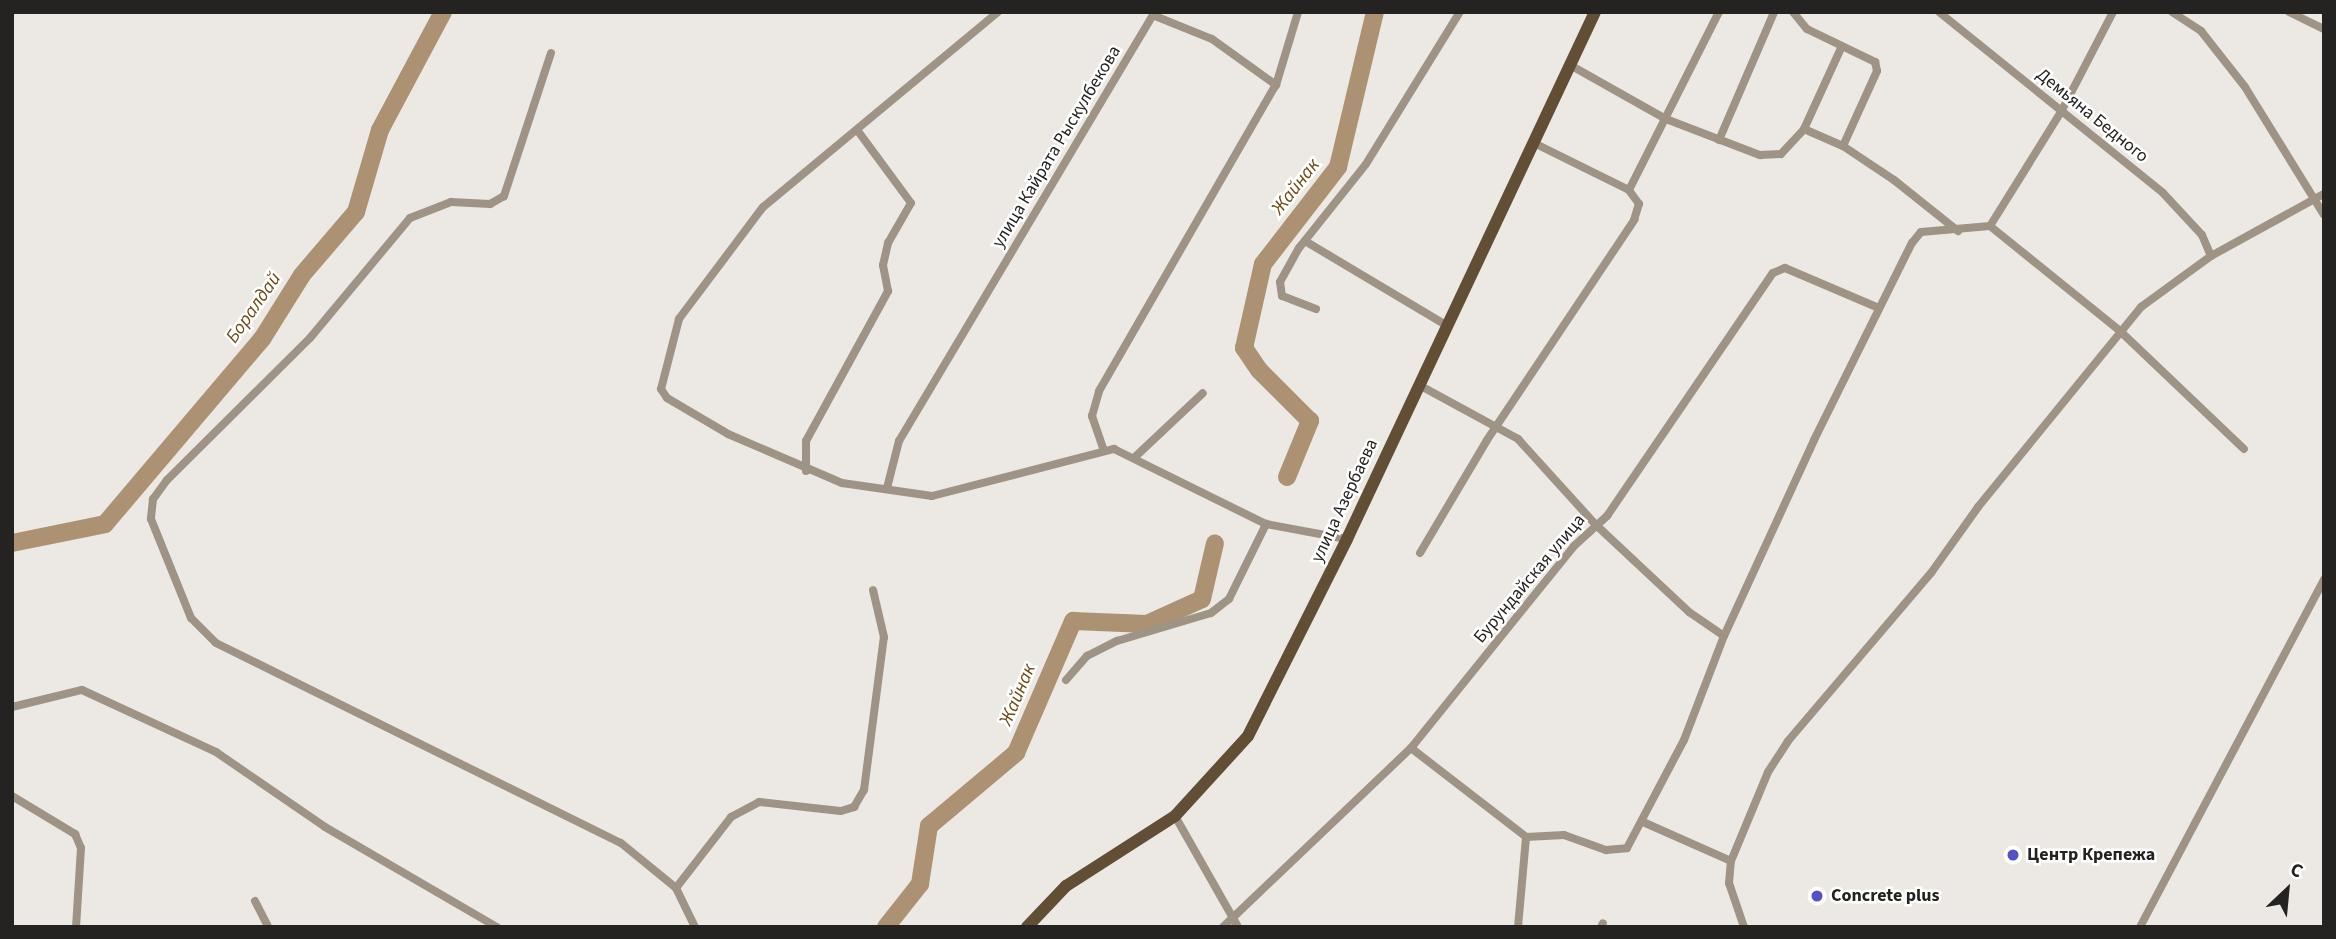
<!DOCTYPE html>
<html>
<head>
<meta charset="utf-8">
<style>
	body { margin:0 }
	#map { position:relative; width:2336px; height:939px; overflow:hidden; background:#ece9e4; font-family:"Source Sans 3",sans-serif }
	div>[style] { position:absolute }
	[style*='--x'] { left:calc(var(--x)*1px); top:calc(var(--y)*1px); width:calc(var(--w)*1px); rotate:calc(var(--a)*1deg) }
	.river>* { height:18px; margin:-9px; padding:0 9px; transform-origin:9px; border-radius:9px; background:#ac9272 }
	.street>* { height:8px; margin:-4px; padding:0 4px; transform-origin:4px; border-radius:4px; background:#9f9385 }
	.primary>* { height:12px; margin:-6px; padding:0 6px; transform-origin:6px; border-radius:6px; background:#614e35 }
	.dots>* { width:19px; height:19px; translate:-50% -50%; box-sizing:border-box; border:4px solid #fff; border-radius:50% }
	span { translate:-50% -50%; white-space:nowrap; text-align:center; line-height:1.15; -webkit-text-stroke:5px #fff; paint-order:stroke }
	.street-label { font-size:18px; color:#252322 }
	.poi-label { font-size:18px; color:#252322; font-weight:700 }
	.left { translate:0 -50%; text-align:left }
	.water-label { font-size:19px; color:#6e4912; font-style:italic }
	.frame { position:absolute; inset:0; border:14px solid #252322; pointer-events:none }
	.north { position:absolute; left:2252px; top:855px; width:70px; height:70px; -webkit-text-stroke:5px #fff; paint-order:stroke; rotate:26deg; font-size:19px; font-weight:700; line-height:28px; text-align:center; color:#252322 }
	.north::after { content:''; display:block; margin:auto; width:24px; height:32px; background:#252322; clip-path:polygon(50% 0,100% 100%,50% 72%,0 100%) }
</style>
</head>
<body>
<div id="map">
	<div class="river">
		<i style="--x:1287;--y:477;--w:61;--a:-67.7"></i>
		<i style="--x:1310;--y:421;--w:72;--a:-135"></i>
		<i style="--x:1259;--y:370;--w:27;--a:-124"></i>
		<i style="--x:1244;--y:348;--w:86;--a:-77.3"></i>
		<i style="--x:1263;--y:264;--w:123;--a:-52.3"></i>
		<i style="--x:1338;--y:167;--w:159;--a:-76.6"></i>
		<i style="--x:12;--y:543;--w:95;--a:-11.5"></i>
		<i style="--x:105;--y:524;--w:243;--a:-49.7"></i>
		<i style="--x:262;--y:339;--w:75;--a:-58"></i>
		<i style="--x:302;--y:275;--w:83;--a:-49.4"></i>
		<i style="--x:356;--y:212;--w:85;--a:-73.7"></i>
		<i style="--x:380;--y:130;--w:134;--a:-61.9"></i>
		<i style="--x:886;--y:927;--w:55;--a:-51.7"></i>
		<i style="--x:920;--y:884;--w:59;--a:-81.2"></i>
		<i style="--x:929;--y:826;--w:114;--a:-40"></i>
		<i style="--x:1016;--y:753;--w:144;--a:-66.6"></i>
		<i style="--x:1073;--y:621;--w:74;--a:2.3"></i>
		<i style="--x:1147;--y:624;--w:60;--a:-24.4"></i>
		<i style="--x:1202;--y:599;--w:57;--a:-76.9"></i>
	</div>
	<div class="street">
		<i style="--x:998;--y:12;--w:305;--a:140.3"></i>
		<i style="--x:763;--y:207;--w:140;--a:126.9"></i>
		<i style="--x:679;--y:319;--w:72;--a:104.4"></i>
		<i style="--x:661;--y:389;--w:11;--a:56"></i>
		<i style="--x:667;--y:398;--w:71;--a:30.5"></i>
		<i style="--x:728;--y:434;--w:124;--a:23.3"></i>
		<i style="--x:842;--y:483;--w:91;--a:8.2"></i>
		<i style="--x:932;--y:496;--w:188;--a:-14.5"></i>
		<i style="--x:1114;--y:449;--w:169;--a:26.3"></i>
		<i style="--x:1266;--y:524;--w:82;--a:10.5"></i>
		<i style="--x:1793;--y:12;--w:22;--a:51"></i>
		<i style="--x:1807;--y:29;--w:76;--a:25.9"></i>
		<i style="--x:1875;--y:62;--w:9;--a:77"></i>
		<i style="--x:1877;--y:71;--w:82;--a:114.4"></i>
		<i style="--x:1939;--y:12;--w:288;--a:38.9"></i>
		<i style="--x:2163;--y:193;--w:57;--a:47.1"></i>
		<i style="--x:2202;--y:235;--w:23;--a:67"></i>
		<i style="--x:2172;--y:12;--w:35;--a:33"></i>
		<i style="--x:2201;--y:31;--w:71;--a:51.8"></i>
		<i style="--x:2245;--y:87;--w:150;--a:58.3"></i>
		<i style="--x:2289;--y:12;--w:39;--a:26"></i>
		<i style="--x:1155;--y:16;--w:61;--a:22"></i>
		<i style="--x:1212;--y:39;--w:79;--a:35.7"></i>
		<i style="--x:551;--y:53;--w:151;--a:108.2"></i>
		<i style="--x:504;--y:196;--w:16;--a:150"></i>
		<i style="--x:490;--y:204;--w:39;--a:-177"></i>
		<i style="--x:451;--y:202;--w:44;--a:158.7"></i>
		<i style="--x:410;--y:218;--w:156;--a:129.8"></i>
		<i style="--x:310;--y:338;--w:202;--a:135.2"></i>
		<i style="--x:167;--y:480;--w:24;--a:126"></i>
		<i style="--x:153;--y:499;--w:20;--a:96"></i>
		<i style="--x:151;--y:519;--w:107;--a:68"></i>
		<i style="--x:191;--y:618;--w:35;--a:45"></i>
		<i style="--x:216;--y:643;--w:452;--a:26.3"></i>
		<i style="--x:621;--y:843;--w:71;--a:39.3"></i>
		<i style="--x:676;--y:888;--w:43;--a:64"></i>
		<i style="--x:1570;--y:65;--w:110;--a:29.4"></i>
		<i style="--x:1666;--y:119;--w:101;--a:21"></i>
		<i style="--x:1760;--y:155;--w:21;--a:-3"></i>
		<i style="--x:1781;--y:154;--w:34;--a:-47"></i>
		<i style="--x:1804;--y:129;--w:43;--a:23.6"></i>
		<i style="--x:1843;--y:146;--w:61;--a:33.7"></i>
		<i style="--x:1894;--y:180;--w:82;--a:38.6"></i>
		<i style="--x:1804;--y:129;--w:91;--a:-65.4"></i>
		<i style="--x:1719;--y:140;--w:139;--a:-66.7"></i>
		<i style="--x:1629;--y:190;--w:199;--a:-63.2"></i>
		<i style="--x:1990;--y:226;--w:167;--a:38.9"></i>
		<i style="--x:2120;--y:331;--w:171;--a:43.6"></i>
		<i style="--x:1305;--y:241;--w:164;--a:30.8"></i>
		<i style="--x:1316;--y:309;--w:36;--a:-159"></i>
		<i style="--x:1282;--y:296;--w:14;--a:-98"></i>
		<i style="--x:1280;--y:282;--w:39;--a:-61"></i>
		<i style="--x:1299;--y:248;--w:107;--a:-51.4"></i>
		<i style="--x:1366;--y:164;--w:179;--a:-58.3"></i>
		<i style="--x:1419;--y:385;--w:113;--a:28.6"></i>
		<i style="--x:1518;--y:439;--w:115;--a:47.8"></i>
		<i style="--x:1595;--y:524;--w:129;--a:43.1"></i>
		<i style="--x:1689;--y:612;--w:42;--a:34.4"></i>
		<i style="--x:1103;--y:448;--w:34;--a:-109"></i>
		<i style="--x:1092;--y:416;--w:26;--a:-74"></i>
		<i style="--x:1099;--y:391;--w:354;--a:-60"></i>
		<i style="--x:1276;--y:85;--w:76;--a:-73.2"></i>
		<i style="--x:1135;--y:457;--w:93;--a:-43.3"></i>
		<i style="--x:806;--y:471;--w:30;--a:-90"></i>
		<i style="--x:806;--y:441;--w:171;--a:-61.3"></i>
		<i style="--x:888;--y:291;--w:26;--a:-101"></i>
		<i style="--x:883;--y:265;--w:23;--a:-77"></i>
		<i style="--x:888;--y:243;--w:46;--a:-60.1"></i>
		<i style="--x:911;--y:203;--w:89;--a:-126.4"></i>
		<i style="--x:887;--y:488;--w:49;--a:-75.7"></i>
		<i style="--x:899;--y:441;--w:500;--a:-59.2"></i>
		<i style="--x:1420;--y:553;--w:131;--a:-59.3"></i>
		<i style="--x:1487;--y:440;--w:265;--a:-56.2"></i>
		<i style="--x:1634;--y:220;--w:17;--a:-73"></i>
		<i style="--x:1639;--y:204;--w:17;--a:-126"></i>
		<i style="--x:1629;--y:190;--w:106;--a:-153.7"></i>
		<i style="--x:1066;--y:680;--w:32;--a:-49"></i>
		<i style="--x:1087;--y:656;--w:34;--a:-27"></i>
		<i style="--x:1117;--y:641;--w:98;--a:-16.6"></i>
		<i style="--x:1211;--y:613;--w:23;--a:-38"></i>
		<i style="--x:1229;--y:599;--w:84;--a:-63.7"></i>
		<i style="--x:12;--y:707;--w:72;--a:-13.7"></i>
		<i style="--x:82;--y:690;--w:148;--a:24.8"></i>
		<i style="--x:216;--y:752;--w:132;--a:34.5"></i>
		<i style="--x:325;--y:827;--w:199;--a:30.2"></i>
		<i style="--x:1411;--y:748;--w:145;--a:37.7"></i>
		<i style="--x:1526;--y:837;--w:38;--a:-3"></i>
		<i style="--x:1564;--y:835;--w:45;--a:19.7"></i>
		<i style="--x:1606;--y:850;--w:21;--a:-5"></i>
		<i style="--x:1627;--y:848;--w:122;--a:-62.2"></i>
		<i style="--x:1684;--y:740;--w:111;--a:-69"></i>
		<i style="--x:1724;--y:636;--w:216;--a:-65.3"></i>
		<i style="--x:1814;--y:440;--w:220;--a:-63.6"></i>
		<i style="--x:1912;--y:243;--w:14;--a:-51"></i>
		<i style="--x:1921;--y:232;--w:69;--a:-5"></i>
		<i style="--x:1990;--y:226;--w:134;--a:-58.1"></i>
		<i style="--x:2061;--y:112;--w:113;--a:-62.5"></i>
		<i style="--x:12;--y:796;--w:74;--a:31.1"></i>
		<i style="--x:75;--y:834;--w:15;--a:67"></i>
		<i style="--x:81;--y:848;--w:79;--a:93.6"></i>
		<i style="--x:1175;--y:816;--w:128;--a:60.4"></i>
		<i style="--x:1643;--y:822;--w:96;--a:23.9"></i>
		<i style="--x:676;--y:888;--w:90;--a:-52.2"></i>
		<i style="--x:731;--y:817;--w:32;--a:-28"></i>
		<i style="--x:759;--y:802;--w:82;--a:6.3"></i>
		<i style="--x:841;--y:811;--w:14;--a:-17"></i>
		<i style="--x:854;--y:807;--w:20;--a:-60"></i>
		<i style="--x:864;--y:790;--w:154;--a:-82.6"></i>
		<i style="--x:884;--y:637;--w:48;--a:-103.2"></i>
		<i style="--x:255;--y:901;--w:29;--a:63"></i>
		<i style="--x:1223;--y:927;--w:260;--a:-43.6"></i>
		<i style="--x:1411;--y:748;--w:260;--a:-51.1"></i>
		<i style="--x:1574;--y:546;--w:45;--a:-42.3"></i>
		<i style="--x:1607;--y:516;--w:294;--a:-55.7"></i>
		<i style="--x:1773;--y:273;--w:13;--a:-23"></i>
		<i style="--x:1785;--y:268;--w:102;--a:23.1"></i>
		<i style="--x:1518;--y:927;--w:90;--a:-84.9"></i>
		<i style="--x:1601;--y:927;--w:4;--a:-63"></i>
		<i style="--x:1744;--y:927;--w:46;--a:-108.8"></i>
		<i style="--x:1729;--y:883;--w:22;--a:-85"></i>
		<i style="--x:1731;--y:861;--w:96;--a:-67.4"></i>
		<i style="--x:1768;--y:772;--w:37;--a:-57"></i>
		<i style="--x:1788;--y:741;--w:221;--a:-49.6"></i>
		<i style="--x:1931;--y:573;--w:81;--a:-54.5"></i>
		<i style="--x:1978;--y:507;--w:258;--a:-50.8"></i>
		<i style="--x:2141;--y:307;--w:87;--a:-36.1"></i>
		<i style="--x:2211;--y:256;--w:129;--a:-28.8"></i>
		<i style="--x:2140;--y:927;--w:394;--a:-62.1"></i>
	</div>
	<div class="primary">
		<i style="--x:1027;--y:927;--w:57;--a:-46.4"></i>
		<i style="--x:1066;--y:886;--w:130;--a:-32.7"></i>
		<i style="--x:1175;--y:816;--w:108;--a:-47.6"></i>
		<i style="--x:1248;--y:736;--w:220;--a:-63.3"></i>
		<i style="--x:1347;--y:539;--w:582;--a:-64.8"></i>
	</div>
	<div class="dots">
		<i style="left:2013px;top:855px;background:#5450c8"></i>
		<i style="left:1817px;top:896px;background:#5450c8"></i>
	</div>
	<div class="street-label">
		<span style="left:2092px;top:116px;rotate:39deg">Демьяна Бедного</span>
		<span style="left:1057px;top:147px;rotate:-59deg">улица Кайрата Рыскулбекова</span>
		<span style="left:1345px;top:501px;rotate:-65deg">улица Азербаева</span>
		<span style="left:1530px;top:579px;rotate:-50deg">Бурундайская улица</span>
	</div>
	<div class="poi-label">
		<span class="left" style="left:2027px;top:855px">Центр Крепежа</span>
		<span class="left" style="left:1831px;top:896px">Concrete plus</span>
	</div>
	<div class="water-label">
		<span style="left:1296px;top:187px;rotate:-52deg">Жайнак</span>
		<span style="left:254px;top:308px;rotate:-55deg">Боралдай</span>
		<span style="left:1018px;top:695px;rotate:-67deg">Жайнак</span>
	</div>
	<div class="frame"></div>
	<div class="north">С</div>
</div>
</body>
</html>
